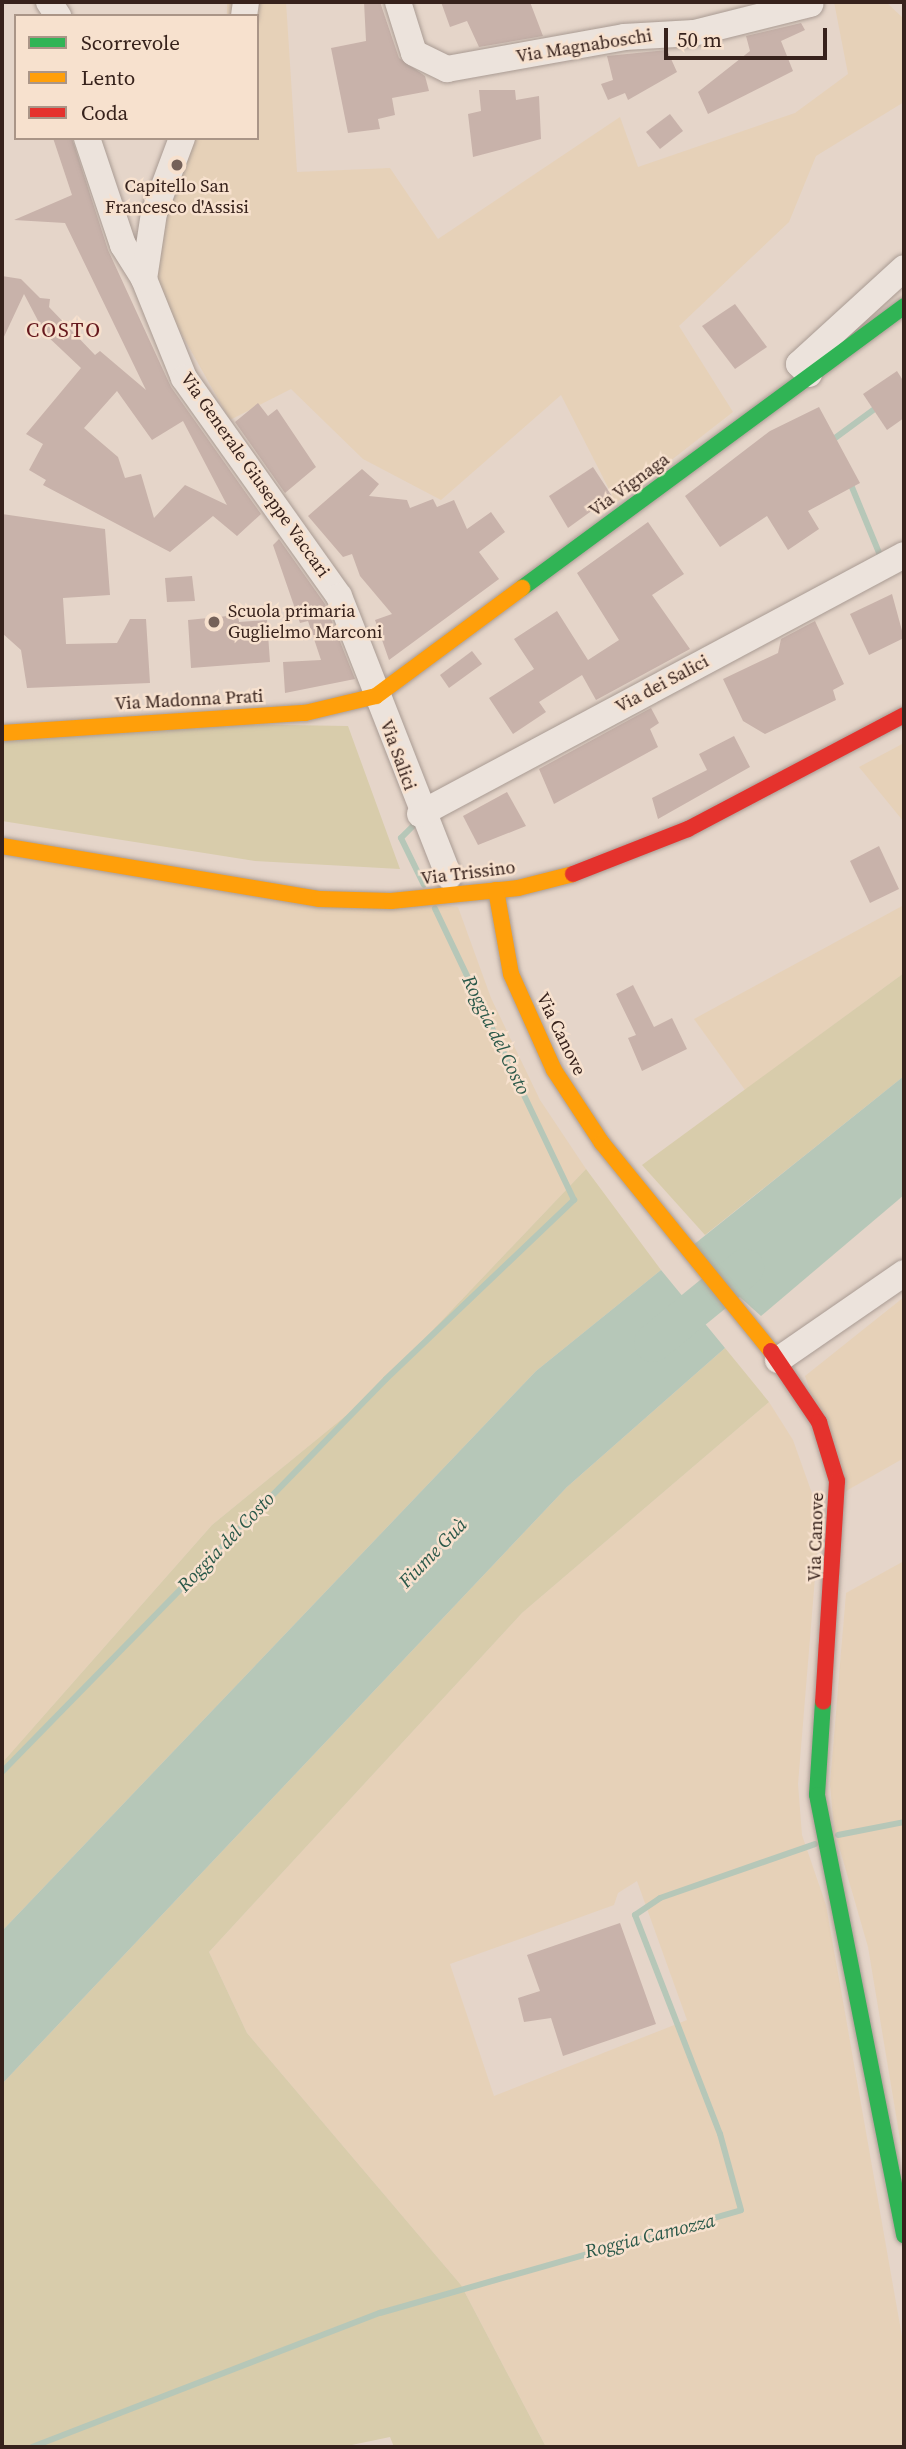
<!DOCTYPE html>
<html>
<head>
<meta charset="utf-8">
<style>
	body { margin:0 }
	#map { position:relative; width:906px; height:2449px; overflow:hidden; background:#e5d5c9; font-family:"Source Serif 4",serif }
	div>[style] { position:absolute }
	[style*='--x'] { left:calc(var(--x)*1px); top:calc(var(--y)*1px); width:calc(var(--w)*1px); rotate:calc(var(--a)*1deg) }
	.farmland>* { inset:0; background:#e6d1b8 }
	.green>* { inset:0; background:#d8ccab }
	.water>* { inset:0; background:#b6c7b8 }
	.stream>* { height:6px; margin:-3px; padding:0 3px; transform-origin:3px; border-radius:3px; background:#b6c7b8 }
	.river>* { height:38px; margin:-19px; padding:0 19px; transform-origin:19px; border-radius:19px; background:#b6c7b8 }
	.building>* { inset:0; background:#c8b2aa }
	.roads { filter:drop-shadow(0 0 2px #a99b93) drop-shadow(0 0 2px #a99b93) }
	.street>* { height:26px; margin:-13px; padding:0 13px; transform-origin:13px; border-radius:13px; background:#ece3dc }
	.fast>* { height:16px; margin:-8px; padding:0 8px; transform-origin:8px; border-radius:8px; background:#30b455 }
	.slow>* { height:16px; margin:-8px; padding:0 8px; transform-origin:8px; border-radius:8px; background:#ff9f0a }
	.jam>* { height:16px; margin:-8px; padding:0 8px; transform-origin:8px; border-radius:8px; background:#e5322d }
	.dots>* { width:19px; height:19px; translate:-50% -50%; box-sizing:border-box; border:4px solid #f7e1ce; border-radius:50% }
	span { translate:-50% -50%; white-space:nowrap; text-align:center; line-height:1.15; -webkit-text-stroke:5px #f7e1ce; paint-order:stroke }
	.street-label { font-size:18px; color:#37221c }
	.poi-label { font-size:18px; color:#37221c }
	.left { translate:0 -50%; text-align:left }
	.water-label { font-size:19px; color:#2a5849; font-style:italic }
	.quarter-label { font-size:21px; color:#66191d; letter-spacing:2px }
	.frame { position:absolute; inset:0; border:4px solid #37221c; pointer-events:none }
	.legend { position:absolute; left:14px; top:14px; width:245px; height:126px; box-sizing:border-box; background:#f7e1ce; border:2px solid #aa9587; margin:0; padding:9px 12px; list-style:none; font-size:21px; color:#37221c }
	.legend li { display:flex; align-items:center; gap:14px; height:35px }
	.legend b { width:35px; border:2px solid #aa9587 }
	.scale { position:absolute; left:664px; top:28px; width:163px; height:32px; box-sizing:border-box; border:4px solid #37221c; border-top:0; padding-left:9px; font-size:21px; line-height:24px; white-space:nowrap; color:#37221c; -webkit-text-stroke:5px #f7e1ce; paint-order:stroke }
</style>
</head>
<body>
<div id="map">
	<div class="farmland">
		<i style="clip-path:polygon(227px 2px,286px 2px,297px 172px,390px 168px,438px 239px,620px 117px,638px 167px,795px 113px,848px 74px,834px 2px,886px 2px,904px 19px,904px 102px,816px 156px,789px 222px,679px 326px,733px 412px,616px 503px,561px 395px,441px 500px,363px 459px,291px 389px,230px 420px,163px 301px,155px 275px,160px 208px,187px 138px,257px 138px,257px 16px,227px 16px)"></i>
		<i style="clip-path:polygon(904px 743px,904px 822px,859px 767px)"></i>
		<i style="clip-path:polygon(2px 852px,458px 907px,491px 998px,540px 1100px,586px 1169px,370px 1396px,212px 1525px,2px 1763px)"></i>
		<i style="clip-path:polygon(904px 905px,904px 973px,745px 1090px,694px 1019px)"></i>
		<i style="clip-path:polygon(904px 1297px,904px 1458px,846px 1491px,805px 1376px)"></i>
		<i style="clip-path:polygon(evenodd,769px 1402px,793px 1440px,814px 1499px,818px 1541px,798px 1784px,802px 1835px,826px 1905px,904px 2348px,904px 2447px,546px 2447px,461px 2285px,247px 2033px,209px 1952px,522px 1613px,769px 1402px,637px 1881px,687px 2020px,494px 2096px,450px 1964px,614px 1905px,618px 1893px,637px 1881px)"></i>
		<i style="clip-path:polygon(904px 1561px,904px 2163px,868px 1947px,834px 1829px,830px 1784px,846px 1593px)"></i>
	</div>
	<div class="green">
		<i style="clip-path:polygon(217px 724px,348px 726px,400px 869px,255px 861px,2px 821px,2px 739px)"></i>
		<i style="clip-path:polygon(904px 973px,904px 1076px,705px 1235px,642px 1165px)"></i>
		<i style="clip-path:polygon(586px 1169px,661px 1270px,536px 1371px,2px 1931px,2px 1763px,212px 1525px,370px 1396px)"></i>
		<i style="clip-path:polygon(725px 1348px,769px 1402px,522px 1613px,209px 1952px,247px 2033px,461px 2285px,546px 2447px,394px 2447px,390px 2437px,342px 2447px,2px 2447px,2px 2084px,567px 1487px)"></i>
	</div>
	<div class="water">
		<i style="clip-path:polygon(904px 1076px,904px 1195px,761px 1316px,687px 1250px)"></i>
		<i style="clip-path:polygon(661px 1270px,725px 1348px,567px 1487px,2px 2084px,2px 1931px,536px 1371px)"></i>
	</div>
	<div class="stream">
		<i style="--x:831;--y:441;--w:61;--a:-36.3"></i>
		<i style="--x:849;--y:480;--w:87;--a:67.6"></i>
		<i style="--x:418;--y:821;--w:24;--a:135"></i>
		<i style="--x:401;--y:838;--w:52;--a:63.9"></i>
		<i style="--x:2;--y:1772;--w:549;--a:-45.66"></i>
		<i style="--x:386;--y:1379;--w:260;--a:-43.6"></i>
		<i style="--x:574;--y:1200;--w:323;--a:-115.5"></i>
		<i style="--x:838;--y:1835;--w:67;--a:-11.1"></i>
		<i style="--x:32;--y:2447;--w:373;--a:-21.1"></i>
		<i style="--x:380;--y:2313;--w:375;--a:-15.9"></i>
		<i style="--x:741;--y:2210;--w:79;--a:-105.4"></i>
		<i style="--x:720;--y:2134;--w:235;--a:-111.2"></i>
		<i style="--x:635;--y:1915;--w:30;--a:-34"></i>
		<i style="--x:660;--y:1898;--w:164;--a:-19.2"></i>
	</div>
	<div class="river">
		<i style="--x:653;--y:1343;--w:119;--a:-39.2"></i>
	</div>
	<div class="building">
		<i style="clip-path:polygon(364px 2px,380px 2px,399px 58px,425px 76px,429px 91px,392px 98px,395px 115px,378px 119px,380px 129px,348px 133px,331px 48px,366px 41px)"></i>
		<i style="clip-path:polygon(441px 2px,530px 2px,543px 36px,479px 47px,467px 21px,450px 27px)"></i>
		<i style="clip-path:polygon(801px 23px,805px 30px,781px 41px,793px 71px,708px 114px,698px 92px,750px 51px,746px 36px)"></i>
		<i style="clip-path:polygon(667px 50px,677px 72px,628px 100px,625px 93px,608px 100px,601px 84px,613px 80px,607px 56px)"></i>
		<i style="clip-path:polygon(479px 90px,515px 90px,516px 100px,539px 96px,541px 139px,473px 157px,468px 114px,481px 111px)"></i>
		<i style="clip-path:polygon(670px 114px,683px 131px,660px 149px,646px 132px)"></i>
		<i style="clip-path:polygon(evenodd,53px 138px,72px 138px,108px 250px,171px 387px,261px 514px,237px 536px,213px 516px,170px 552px,43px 485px,46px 480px,29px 470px,43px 444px,26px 434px,81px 368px,45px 334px,24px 294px,2px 341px,2px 276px,21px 279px,40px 298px,50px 299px,49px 307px,95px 355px,100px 351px,146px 390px,65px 223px,14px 220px,72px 195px,53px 138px,117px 391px,152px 440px,183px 421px,227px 505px,185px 485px,154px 518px,141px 474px,125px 478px,118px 457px,84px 428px,117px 391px)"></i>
		<i style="clip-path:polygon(735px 304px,767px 347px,735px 369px,702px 326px)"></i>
		<i style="clip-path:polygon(897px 371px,904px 382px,904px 418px,887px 430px,863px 394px)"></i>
		<i style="clip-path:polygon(258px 403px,268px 416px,277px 409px,316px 467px,285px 493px,235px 422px)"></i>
		<i style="clip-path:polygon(819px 407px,860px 483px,808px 511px,819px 529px,788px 550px,767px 516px,720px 547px,685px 496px,770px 431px)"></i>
		<i style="clip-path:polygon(593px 467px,612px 496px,568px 528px,549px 496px)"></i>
		<i style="clip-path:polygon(362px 469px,379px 484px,369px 496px,407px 500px,410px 508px,433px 499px,437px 507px,454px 500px,467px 529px,491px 512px,505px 532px,479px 552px,499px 579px,389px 660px,375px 620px,392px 614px,360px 576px,352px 554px,343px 557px,308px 516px)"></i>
		<i style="clip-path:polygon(2px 514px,105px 529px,110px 595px,63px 598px,66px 644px,117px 643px,130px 619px,146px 619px,150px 683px,27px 688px,21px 650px,2px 633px)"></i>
		<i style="clip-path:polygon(648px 522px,684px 574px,652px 595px,690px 649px,596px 700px,582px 675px,539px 702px,546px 712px,513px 734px,489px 698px,534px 669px,514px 639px,557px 611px,588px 660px,619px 640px,577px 573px)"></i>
		<i style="clip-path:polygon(279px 539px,325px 604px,355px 679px,285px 693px,283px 662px,321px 660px,308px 621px,300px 623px,273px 545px)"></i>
		<i style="clip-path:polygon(192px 576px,195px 601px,167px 602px,165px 578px)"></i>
		<i style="clip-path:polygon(892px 594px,904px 638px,869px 655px,850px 614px)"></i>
		<i style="clip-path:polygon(238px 615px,239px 622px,267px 620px,270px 662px,191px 668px,188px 620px)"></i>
		<i style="clip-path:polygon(815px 621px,844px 684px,833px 690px,836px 700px,765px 734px,743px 721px,723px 679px,778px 653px,781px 639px)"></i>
		<i style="clip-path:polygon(472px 651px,482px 664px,449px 688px,440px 675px)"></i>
		<i style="clip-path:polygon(651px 708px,659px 723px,650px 729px,658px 747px,554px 804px,539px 769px)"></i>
		<i style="clip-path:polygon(734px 736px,750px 767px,658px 819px,652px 798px,707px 770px,699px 754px)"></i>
		<i style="clip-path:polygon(507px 792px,526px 826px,478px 845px,463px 816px)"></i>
		<i style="clip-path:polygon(879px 846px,899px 889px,870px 903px,850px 861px)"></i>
		<i style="clip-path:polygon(633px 985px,654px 1027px,672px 1018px,687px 1049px,642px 1071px,628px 1038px,636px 1035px,616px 994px)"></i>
		<i style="clip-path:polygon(620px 1923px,656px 2024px,563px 2056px,551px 2018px,524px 2022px,518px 1998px,540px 1991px,527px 1955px)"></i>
	</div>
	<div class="roads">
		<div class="street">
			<i style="--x:49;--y:2;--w:17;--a:57"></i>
			<i style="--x:398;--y:2;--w:53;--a:72.6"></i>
			<i style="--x:414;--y:53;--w:37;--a:26"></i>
			<i style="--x:447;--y:69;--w:180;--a:-10.2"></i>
			<i style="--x:624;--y:37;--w:70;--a:-3.3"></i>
			<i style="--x:694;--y:33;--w:120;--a:-14"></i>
			<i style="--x:244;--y:16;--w:14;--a:-82"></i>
			<i style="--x:87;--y:138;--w:113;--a:71.4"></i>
			<i style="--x:123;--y:245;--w:40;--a:58"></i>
			<i style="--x:144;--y:279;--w:107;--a:68"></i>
			<i style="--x:184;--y:378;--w:267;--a:54.6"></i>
			<i style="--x:339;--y:596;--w:301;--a:68.6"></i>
			<i style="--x:144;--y:279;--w:67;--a:-81.4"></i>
			<i style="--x:154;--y:213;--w:80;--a:-69.5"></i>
			<i style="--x:809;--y:374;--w:14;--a:-135"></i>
			<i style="--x:799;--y:364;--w:142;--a:-42.4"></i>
			<i style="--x:420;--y:814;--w:549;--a:-28.15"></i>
			<i style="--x:778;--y:1360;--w:153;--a:-34.6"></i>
		</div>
		<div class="fast">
			<i style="--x:522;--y:588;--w:475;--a:-36.4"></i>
			<i style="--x:823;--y:1702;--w:93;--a:93.7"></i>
			<i style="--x:817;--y:1795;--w:449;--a:78.8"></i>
		</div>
		<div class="slow">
			<i style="--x:2;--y:733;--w:304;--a:-3.8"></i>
			<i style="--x:305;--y:713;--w:73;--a:-13.5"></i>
			<i style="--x:376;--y:696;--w:182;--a:-36.5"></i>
			<i style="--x:2;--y:846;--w:321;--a:9.5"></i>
			<i style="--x:319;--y:899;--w:72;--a:1.6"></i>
			<i style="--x:391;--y:901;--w:128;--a:-5.8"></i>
			<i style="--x:518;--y:888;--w:57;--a:-14.3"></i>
			<i style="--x:496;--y:890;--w:85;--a:79.9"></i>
			<i style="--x:511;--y:974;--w:105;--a:65.9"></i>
			<i style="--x:554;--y:1070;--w:87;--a:56.7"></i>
			<i style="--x:602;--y:1143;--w:268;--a:50.9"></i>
		</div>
		<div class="jam">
			<i style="--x:573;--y:874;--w:123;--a:-21.4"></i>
			<i style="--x:688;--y:829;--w:244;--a:-27.8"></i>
			<i style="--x:771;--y:1351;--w:86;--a:55.9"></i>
			<i style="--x:819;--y:1422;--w:62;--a:73"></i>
			<i style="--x:837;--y:1481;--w:221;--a:93.6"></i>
		</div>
	</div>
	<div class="dots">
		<i style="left:177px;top:165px;background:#746159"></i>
		<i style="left:214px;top:622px;background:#746159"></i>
	</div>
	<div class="street-label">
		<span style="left:584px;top:46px;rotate:-9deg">Via Magnaboschi</span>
		<span style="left:255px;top:475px;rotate:55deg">Via Generale Giuseppe Vaccari</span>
		<span style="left:629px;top:485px;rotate:-36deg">Via Vignaga</span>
		<span style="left:662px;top:684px;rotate:-28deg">Via dei Salici</span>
		<span style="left:189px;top:700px;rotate:-3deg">Via Madonna Prati</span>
		<span style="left:398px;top:755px;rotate:70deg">Via Salici</span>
		<span style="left:468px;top:873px;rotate:-7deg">Via Trissino</span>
		<span style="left:561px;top:1034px;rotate:64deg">Via Canove</span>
		<span style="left:816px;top:1537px;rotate:-88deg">Via Canove</span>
	</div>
	<div class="poi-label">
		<span style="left:177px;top:197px">Capitello San<br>Francesco d'Assisi</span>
		<span class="left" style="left:228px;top:622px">Scuola primaria<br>Guglielmo Marconi</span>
	</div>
	<div class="water-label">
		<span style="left:496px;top:1035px;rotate:64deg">Roggia del Costo</span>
		<span style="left:226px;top:1542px;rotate:-46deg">Roggia del Costo</span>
		<span style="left:433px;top:1553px;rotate:-46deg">Fiume Guà</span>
		<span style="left:650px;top:2236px;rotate:-14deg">Roggia Camozza</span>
	</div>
	<div class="quarter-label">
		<span style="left:64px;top:330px">COSTO</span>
	</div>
	<div class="frame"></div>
	<ul class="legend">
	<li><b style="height:9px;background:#30b455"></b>Scorrevole</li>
	<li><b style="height:9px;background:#ff9f0a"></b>Lento</li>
	<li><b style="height:9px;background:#e5322d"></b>Coda</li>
	</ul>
	<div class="scale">50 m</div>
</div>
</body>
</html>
